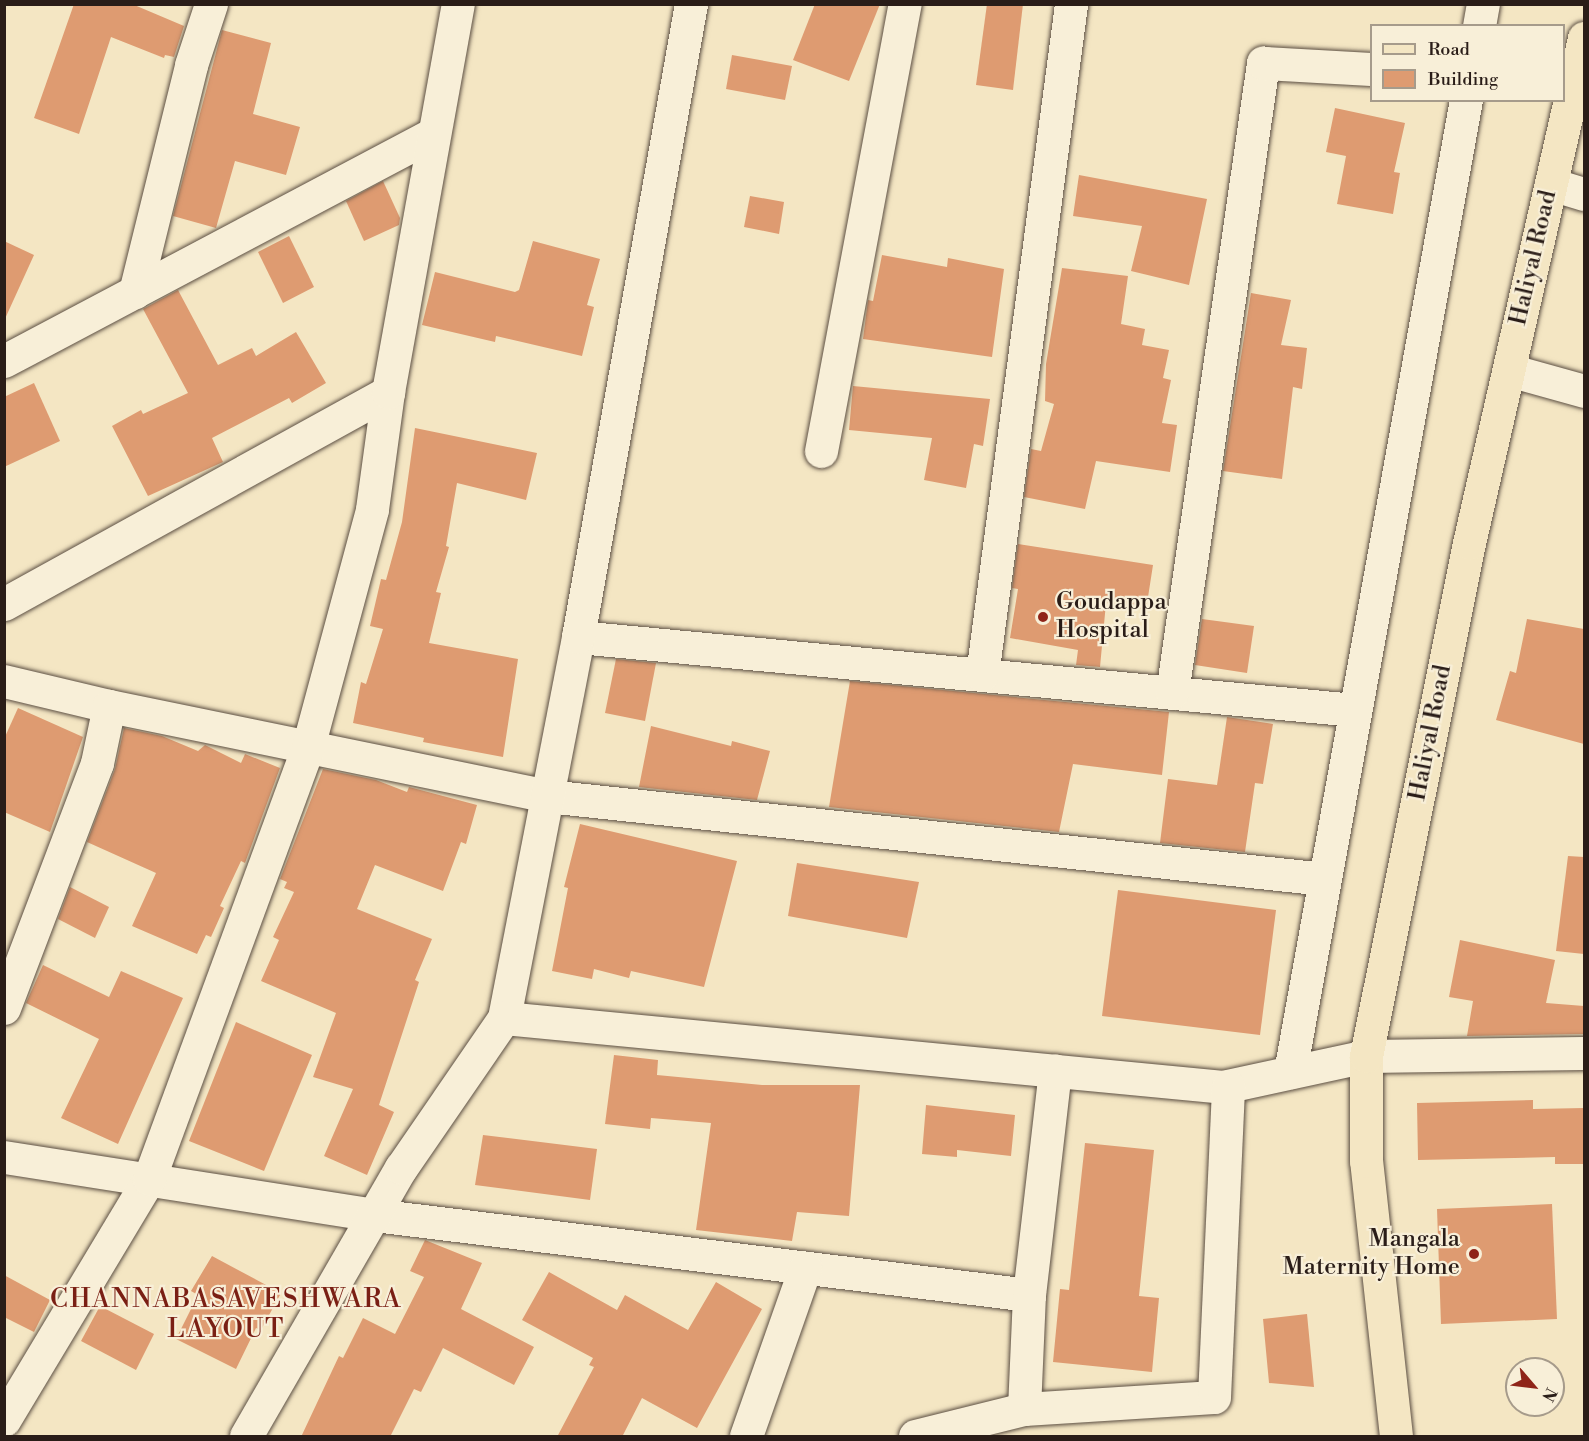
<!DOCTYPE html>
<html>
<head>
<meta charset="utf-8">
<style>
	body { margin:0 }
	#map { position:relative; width:1589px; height:1441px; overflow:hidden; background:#f4e6c3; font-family:"Libre Bodoni",serif }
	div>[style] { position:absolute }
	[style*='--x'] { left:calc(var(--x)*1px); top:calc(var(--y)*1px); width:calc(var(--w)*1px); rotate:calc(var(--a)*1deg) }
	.building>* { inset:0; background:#de9b71 }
	.roads { filter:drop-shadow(0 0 2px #5c4f43) drop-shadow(0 0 2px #5c4f43) }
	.minor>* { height:33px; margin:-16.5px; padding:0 16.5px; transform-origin:16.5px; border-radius:16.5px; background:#f8efd8 }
	.major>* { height:33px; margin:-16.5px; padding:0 16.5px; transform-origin:16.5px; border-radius:16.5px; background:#f4e6c3 }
	.dots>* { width:16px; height:16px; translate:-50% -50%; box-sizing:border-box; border:3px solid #f8efd8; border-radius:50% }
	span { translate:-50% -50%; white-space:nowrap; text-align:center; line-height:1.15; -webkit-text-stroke:4.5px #f8efd8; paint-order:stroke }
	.street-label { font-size:24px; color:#2a1d18 }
	.poi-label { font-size:24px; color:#2a1d18 }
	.left { translate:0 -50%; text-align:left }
	.right { translate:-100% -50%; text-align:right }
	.neighbourhood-label { font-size:26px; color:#7a1f14; letter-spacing:1.5px }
	.frame { position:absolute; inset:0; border:6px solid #2a1d18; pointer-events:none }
	.legend { position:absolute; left:1370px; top:24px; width:195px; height:78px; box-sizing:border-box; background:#f8efd8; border:2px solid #a69b8b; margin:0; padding:8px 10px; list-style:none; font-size:18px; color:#2a1d18 }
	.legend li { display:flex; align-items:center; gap:12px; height:30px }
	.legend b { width:30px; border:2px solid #a69b8b }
	.north { position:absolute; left:1505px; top:1357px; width:60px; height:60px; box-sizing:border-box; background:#f8efd8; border:2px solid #a69b8b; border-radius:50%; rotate:118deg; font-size:16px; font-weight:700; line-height:24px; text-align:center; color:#2a1d18 }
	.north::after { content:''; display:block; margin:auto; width:21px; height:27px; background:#8f2418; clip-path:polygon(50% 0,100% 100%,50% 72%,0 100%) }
</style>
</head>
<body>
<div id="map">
	<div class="building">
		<i style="clip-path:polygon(74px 4px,132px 4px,184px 26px,174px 57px,165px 55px,164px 58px,111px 37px,79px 134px,34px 118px)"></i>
		<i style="clip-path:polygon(815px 4px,880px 4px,849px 81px,793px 60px)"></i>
		<i style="clip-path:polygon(987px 4px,1023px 4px,1013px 90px,976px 85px)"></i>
		<i style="clip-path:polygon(222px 30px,271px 43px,253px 114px,300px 127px,286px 175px,235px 161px,216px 228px,173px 216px)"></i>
		<i style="clip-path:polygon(732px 55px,792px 66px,785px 100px,726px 89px)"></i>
		<i style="clip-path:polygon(1335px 108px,1405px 123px,1394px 172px,1400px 173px,1393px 214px,1337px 204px,1346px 156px,1326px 152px)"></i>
		<i style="clip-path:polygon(1079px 175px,1207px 199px,1189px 285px,1131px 271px,1142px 226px,1073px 216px)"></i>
		<i style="clip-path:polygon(383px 181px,400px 218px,399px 225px,364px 241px,346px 201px)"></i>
		<i style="clip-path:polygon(750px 196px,784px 202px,779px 234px,744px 227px)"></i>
		<i style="clip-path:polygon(289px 236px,314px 287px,283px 303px,258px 252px)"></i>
		<i style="clip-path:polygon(4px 241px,34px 255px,4px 321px)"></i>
		<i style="clip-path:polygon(533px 241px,600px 259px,587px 305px,594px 307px,582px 356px,496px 336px,495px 342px,422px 325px,435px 272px,515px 292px,519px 290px)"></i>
		<i style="clip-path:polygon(882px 255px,947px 267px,948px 258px,1004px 269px,992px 357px,863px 339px,868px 300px,873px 301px)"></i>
		<i style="clip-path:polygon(1062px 268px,1128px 276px,1121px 324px,1145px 329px,1142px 345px,1169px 350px,1163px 378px,1171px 380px,1162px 423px,1177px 425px,1170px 472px,1096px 461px,1085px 509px,1024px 497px,1031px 449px,1041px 451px,1054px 404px,1045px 401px,1046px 364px)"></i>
		<i style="clip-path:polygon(178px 290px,218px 365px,252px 348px,256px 356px,296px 332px,326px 383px,292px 403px,289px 398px,212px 438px,223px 462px,148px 496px,112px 426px,141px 410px,143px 414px,188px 393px,143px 309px)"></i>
		<i style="clip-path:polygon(1251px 293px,1291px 300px,1281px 345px,1307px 348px,1302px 389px,1293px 387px,1282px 479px,1223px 471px)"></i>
		<i style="clip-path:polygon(34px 383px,60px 441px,4px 467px,4px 397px)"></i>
		<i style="clip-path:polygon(853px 386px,990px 399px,983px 446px,974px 444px,966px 488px,924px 480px,932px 438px,849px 430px)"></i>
		<i style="clip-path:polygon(415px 428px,537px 453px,526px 500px,457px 483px,446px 546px,449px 547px,436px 592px,441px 593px,429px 643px,518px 659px,503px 757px,423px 742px,424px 738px,353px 723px,361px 682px,366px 684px,383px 629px,370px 626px,381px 579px,386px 580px,402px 522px)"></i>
		<i style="clip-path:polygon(1018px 544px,1153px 565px,1146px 610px,1106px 603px,1100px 667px,1076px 665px,1078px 650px,1010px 638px,1018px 589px,1012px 588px)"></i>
		<i style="clip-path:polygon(1202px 619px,1254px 626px,1247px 673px,1195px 665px)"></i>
		<i style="clip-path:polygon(1527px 619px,1584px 629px,1584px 744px,1496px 720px,1510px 671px,1516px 673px)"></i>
		<i style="clip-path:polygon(616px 659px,656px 663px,645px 721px,605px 713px)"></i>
		<i style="clip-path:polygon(850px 681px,1169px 712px,1162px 775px,1073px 764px,1059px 832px,829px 807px)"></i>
		<i style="clip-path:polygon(18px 708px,83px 737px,50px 832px,4px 812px,4px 739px)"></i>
		<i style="clip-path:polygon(1227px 717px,1273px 724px,1263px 784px,1255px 783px,1245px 852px,1160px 843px,1168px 779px,1217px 785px)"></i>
		<i style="clip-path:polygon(651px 726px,731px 746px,732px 741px,770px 751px,757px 800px,639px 787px)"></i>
		<i style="clip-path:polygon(124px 728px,162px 736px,198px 751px,205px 745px,241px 763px,245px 754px,280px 768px,245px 863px,241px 861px,220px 906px,224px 908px,211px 937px,206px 935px,197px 954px,132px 926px,156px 873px,87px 842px,115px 769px)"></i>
		<i style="clip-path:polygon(323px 769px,376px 780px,407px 792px,409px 787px,477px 805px,466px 844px,461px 842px,443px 891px,375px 865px,357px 909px,432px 939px,415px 980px,419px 982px,379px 1105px,394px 1112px,367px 1175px,324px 1156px,353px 1089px,313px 1077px,336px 1013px,261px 981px,279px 940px,273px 937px,294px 892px,284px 888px,287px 882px,280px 879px)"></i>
		<i style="clip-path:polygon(580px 824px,737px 861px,704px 987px,631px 971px,629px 978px,594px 969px,592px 979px,552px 971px,568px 888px,564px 887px)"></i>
		<i style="clip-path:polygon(1568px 856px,1584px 857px,1584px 954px,1556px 951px)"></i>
		<i style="clip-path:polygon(797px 863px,919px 882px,907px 938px,788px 916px)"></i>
		<i style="clip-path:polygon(70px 887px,109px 907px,95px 938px,58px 919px)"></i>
		<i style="clip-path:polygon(1118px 890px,1276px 910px,1260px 1035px,1102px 1016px)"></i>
		<i style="clip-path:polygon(1460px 940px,1555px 960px,1546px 1003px,1584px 1006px,1584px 1034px,1467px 1036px,1473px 1001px,1449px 997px)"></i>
		<i style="clip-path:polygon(43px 965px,109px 997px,121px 971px,183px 998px,118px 1144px,61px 1118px,99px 1039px,26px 1003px)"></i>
		<i style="clip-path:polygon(236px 1022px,312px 1055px,264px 1171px,189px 1141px)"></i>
		<i style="clip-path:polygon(614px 1055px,658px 1060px,657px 1075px,762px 1085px,860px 1085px,849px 1216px,797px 1212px,792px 1241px,696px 1230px,711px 1123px,651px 1118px,650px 1129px,605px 1124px)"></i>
		<i style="clip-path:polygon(1533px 1100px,1533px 1109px,1584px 1108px,1584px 1164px,1555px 1164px,1555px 1157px,1418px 1160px,1417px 1103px)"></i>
		<i style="clip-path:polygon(926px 1105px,1015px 1115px,1011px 1156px,957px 1150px,957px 1157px,922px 1154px)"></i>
		<i style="clip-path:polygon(483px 1135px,597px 1149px,590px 1200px,475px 1185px)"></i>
		<i style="clip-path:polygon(1085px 1143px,1154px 1150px,1139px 1296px,1159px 1298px,1152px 1372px,1053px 1362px,1060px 1289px,1069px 1290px)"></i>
		<i style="clip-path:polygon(1552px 1204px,1557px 1319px,1441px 1324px,1437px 1209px)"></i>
		<i style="clip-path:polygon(425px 1240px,482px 1263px,461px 1309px,534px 1347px,514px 1385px,443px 1348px,421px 1392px,414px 1389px,390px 1437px,301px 1437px,339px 1356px,343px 1358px,363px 1318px,395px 1334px,424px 1277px,410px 1271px)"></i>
		<i style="clip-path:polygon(212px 1256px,281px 1293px,261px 1330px,256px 1328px,236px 1369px,176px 1339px,198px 1295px,191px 1291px)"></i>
		<i style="clip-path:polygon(549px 1272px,617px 1310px,625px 1295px,688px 1330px,716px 1282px,762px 1309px,697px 1428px,642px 1398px,622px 1437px,557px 1437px,594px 1367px,589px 1365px,593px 1358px,522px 1320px)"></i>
		<i style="clip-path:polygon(4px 1275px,50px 1300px,34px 1332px,4px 1317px)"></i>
		<i style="clip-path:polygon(100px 1306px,154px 1334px,136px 1370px,81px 1341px)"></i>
		<i style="clip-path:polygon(1307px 1314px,1314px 1387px,1269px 1383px,1263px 1319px)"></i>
	</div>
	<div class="roads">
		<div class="minor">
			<i style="--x:1479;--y:26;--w:22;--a:-80"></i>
			<i style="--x:1551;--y:184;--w:34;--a:17"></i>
			<i style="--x:135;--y:292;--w:234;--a:-76.1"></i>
			<i style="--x:191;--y:65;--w:64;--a:-71.8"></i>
			<i style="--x:4;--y:361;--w:485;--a:-27.9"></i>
			<i style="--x:1509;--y:370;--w:78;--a:15.6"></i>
			<i style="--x:821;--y:451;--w:455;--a:-79.4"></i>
			<i style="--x:4;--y:604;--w:439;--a:-28.9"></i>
			<i style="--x:578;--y:637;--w:780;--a:5.37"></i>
			<i style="--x:982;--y:675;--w:677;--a:-82.44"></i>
			<i style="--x:4;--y:681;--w:108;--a:13.4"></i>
			<i style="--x:109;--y:706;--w:447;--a:11.6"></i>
			<i style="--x:547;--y:796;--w:782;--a:6.09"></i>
			<i style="--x:1172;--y:693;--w:637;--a:-81.78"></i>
			<i style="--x:1263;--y:63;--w:109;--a:3.2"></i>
			<i style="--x:4;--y:1008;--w:262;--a:-69.2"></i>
			<i style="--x:97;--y:763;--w:58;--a:-78.1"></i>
			<i style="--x:504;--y:1018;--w:388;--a:-79"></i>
			<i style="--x:578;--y:637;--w:643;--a:-79.88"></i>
			<i style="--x:1290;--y:1072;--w:988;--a:-79.74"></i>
			<i style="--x:4;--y:1157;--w:375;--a:8.9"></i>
			<i style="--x:374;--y:1215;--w:660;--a:6.96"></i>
			<i style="--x:1024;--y:1409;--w:114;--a:-87.5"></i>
			<i style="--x:1029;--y:1295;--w:226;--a:-83.4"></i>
			<i style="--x:4;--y:1420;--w:281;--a:-59"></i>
			<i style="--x:149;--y:1179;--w:460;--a:-69.8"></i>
			<i style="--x:308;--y:747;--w:246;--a:-74.9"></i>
			<i style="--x:372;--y:509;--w:118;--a:-82.2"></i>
			<i style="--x:388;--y:392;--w:394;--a:-79.8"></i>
			<i style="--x:246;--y:1436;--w:310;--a:-60"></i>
			<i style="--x:401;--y:1168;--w:182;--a:-55.5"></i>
			<i style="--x:504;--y:1018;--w:722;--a:5.48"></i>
			<i style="--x:1223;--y:1087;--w:146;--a:-12.2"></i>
			<i style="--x:1366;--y:1056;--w:218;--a:-0.8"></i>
			<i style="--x:746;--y:1436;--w:178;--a:-70.6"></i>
			<i style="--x:915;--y:1436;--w:112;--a:-13.9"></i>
			<i style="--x:1024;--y:1409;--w:190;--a:-3.6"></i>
			<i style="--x:1214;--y:1397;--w:311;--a:-87.4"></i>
		</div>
		<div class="major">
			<i style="--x:1396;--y:1436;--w:277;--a:-96.2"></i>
			<i style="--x:1366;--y:1161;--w:105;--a:-90"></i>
			<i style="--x:1366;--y:1056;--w:523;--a:-78.65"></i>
			<i style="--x:1469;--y:543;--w:518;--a:-77.17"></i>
		</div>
	</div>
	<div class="dots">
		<i style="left:1043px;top:617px;background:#8f2418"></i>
		<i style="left:1474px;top:1254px;background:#8f2418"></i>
	</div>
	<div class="street-label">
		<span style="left:1534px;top:258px;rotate:-77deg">Haliyal Road</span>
		<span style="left:1431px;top:733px;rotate:-79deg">Haliyal Road</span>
	</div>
	<div class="poi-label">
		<span class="left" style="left:1056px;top:617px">Goudappa<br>Hospital</span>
		<span class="right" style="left:1460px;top:1254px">Mangala<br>Maternity Home</span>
	</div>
	<div class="neighbourhood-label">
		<span style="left:226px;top:1315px">CHANNABASAVESHWARA<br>LAYOUT</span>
	</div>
	<div class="frame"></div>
	<ul class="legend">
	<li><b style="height:8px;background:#f4e6c3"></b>Road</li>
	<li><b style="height:16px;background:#de9b71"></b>Building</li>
	</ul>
	<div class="north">N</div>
</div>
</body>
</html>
